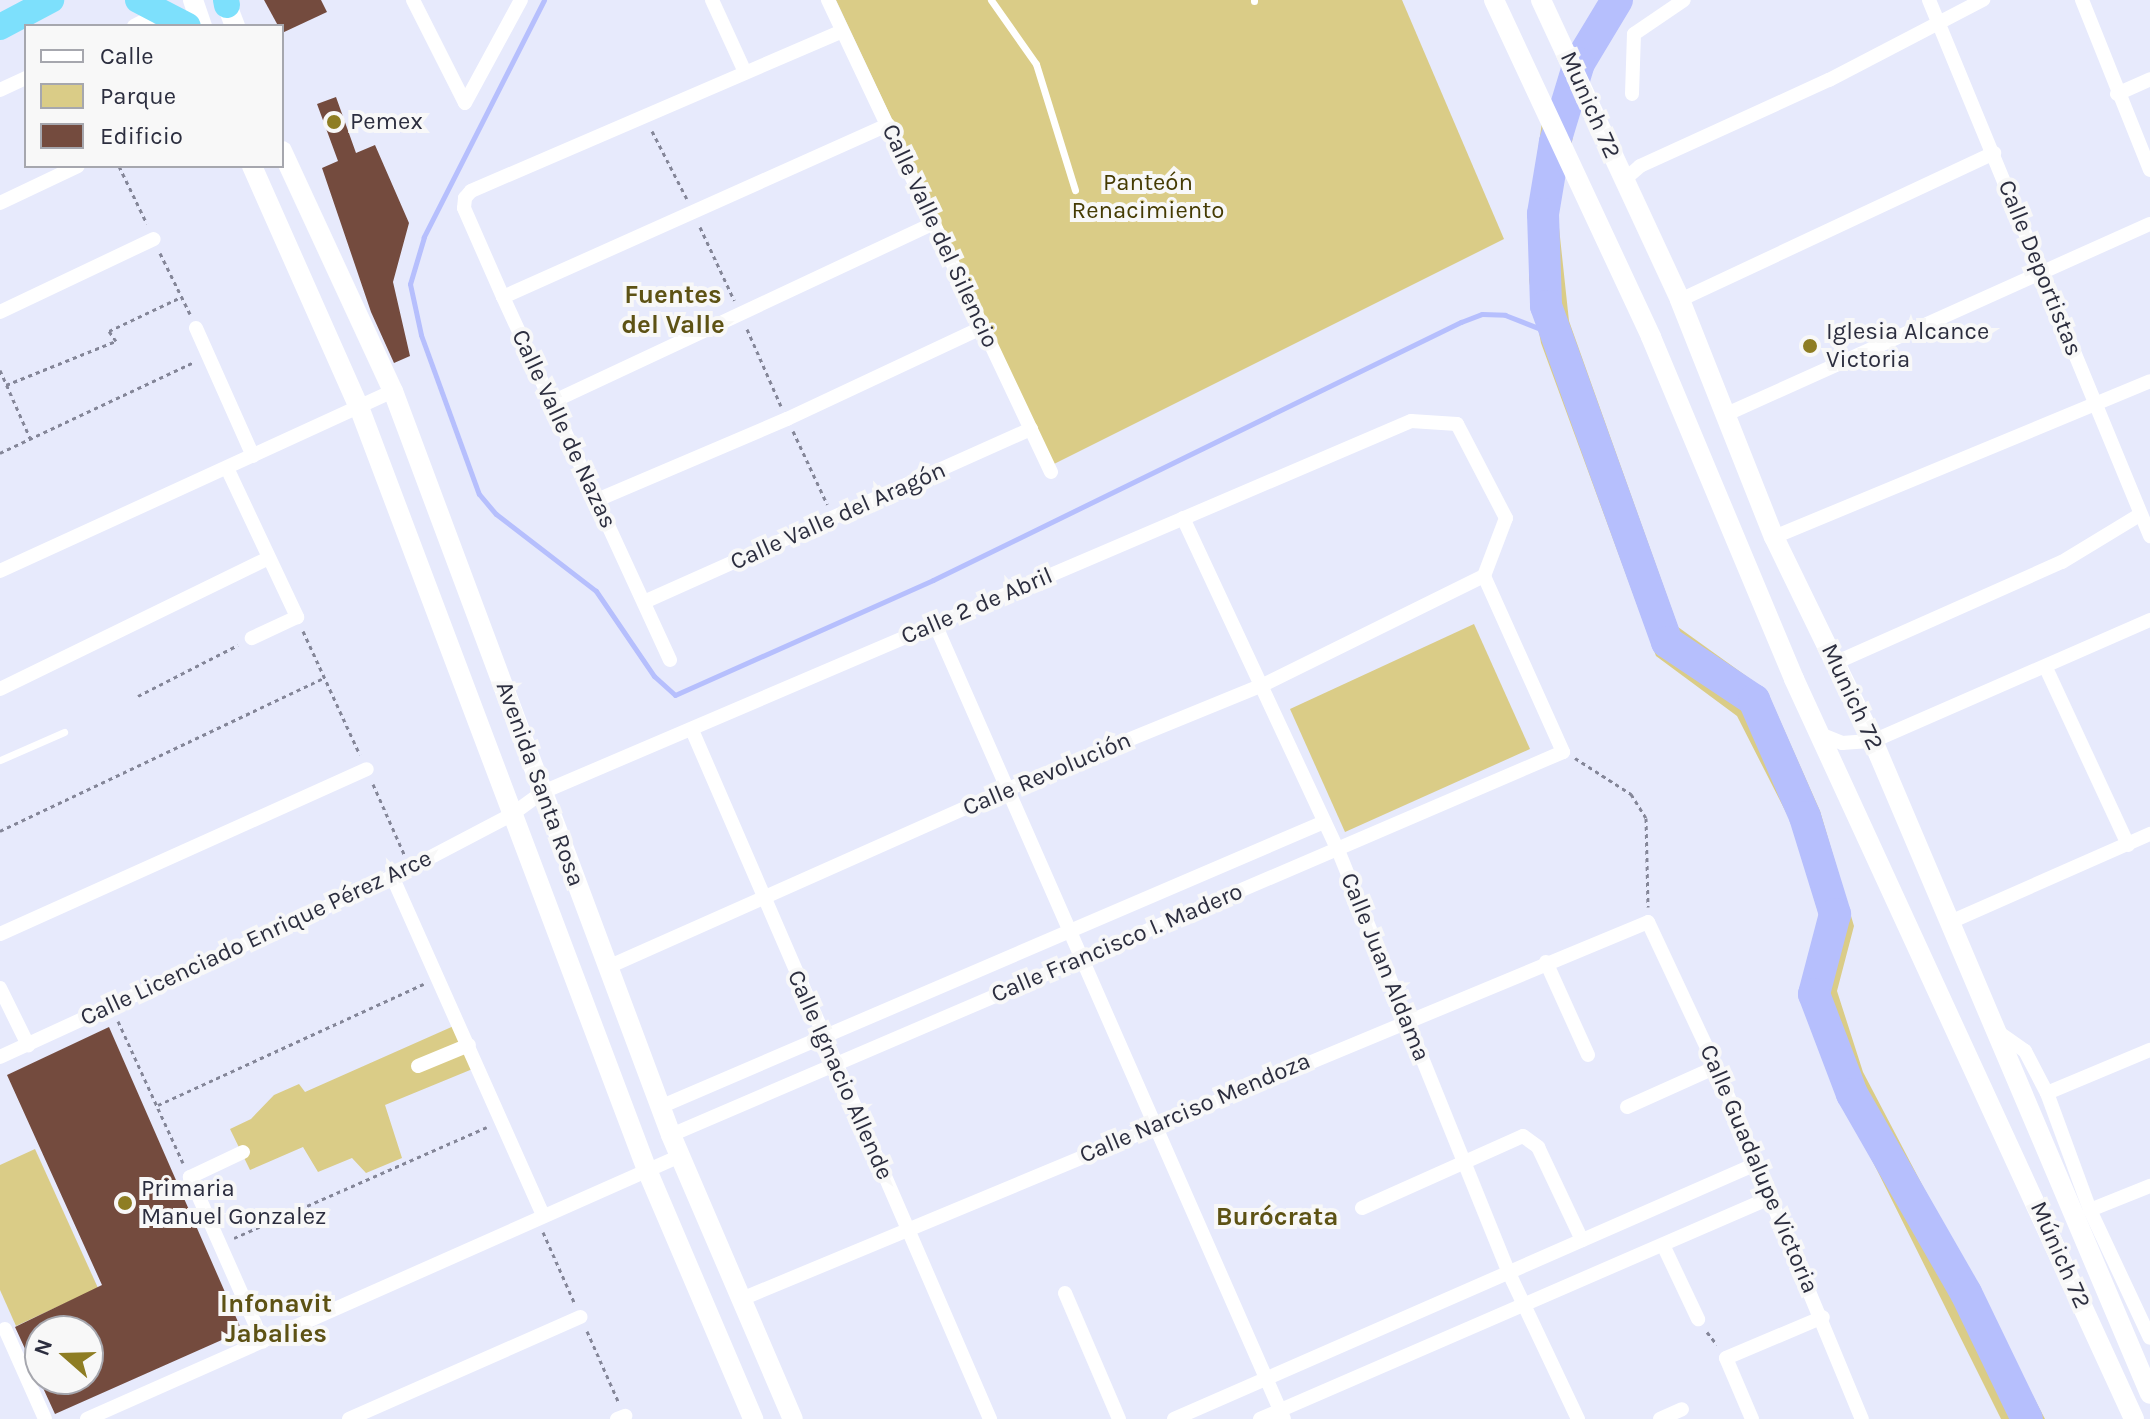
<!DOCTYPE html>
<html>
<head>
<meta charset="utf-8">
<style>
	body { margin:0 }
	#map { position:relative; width:2150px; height:1419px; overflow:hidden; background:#e7eafc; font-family:Karla,sans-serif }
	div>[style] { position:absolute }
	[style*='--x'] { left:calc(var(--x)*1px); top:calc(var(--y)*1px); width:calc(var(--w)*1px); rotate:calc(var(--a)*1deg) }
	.green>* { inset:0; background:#dacc87 }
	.stream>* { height:5px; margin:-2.5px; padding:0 2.5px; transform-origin:2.5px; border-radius:2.5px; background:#b6bffd }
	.river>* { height:32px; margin:-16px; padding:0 16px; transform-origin:16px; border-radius:16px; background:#b6bffd }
	.building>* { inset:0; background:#744b3e }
	.path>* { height:3px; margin-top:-1.5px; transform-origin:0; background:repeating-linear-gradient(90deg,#848698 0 4px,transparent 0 8px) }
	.lane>* { height:7px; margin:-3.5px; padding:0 3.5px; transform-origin:3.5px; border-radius:3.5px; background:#fff }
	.street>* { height:14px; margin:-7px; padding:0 7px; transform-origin:7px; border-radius:7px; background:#fff }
	.secondary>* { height:20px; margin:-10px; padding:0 10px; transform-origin:10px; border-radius:10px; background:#fff }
	.highway>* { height:26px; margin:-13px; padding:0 13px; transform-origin:13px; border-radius:13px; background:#7de0fc }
	.dots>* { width:22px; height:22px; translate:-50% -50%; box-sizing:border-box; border:4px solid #f8f8f8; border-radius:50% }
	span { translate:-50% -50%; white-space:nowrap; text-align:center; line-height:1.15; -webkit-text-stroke:8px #f8f8f8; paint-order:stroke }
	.street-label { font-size:24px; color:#2c2e3f }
	.poi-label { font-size:24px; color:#2c2e3f }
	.left { translate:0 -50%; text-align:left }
	.park-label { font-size:24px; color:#453b03 }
	.neighbourhood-label { font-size:26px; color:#5d5214; font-weight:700 }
	.legend { position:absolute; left:24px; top:24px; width:260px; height:144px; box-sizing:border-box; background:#f8f8f8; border:2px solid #a6a7ae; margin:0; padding:10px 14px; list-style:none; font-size:24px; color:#2c2e3f }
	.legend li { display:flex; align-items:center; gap:16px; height:40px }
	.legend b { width:40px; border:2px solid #a6a7ae }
	.north { position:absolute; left:24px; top:1315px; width:80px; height:80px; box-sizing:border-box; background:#f8f8f8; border:2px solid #a6a7ae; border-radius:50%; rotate:290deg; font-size:22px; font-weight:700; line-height:32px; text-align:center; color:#2c2e3f }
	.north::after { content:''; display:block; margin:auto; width:28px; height:36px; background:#8e7d23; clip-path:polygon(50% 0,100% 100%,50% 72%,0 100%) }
</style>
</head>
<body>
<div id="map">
	<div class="green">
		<i style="clip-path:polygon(836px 0,1402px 0,1504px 239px,1054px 464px)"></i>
		<i style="clip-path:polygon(1579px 63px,1573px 137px,1557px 209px,1569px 321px,1678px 627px,1767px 691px,1820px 811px,1854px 926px,1837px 991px,1863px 1072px,2045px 1419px,2001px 1419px,1854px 1124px,1852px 1094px,1806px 1015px,1819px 915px,1793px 826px,1737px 716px,1656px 656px,1541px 343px,1529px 280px,1531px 199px,1542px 122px)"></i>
		<i style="clip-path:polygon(1474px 624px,1530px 749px,1345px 832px,1290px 709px)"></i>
		<i style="clip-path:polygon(456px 1025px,475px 1068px,385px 1105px,402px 1158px,366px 1173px,352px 1158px,318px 1172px,303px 1147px,250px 1170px,230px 1129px,251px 1119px,274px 1095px,299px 1084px,305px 1092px)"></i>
		<i style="clip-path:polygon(35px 1149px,98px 1288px,16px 1326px,0 1290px,0 1165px)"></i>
	</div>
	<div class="stream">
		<i style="--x:544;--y:0;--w:266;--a:116.9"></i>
		<i style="--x:424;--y:237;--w:49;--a:106.6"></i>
		<i style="--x:410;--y:284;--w:52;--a:77.8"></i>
		<i style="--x:421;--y:335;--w:169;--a:70"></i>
		<i style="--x:479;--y:494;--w:26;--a:50"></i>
		<i style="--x:496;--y:514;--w:126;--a:37.6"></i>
		<i style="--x:596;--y:591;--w:103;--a:55.7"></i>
		<i style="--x:654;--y:676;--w:28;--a:42"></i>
		<i style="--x:675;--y:695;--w:282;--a:-24"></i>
		<i style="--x:933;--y:580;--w:588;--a:-26.04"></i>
		<i style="--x:1461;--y:322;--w:22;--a:-21"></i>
		<i style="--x:1482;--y:314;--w:23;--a:2"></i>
		<i style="--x:1505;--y:315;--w:55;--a:21.4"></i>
	</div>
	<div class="river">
		<i style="--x:1617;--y:0;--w:74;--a:121.1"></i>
		<i style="--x:1579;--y:63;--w:83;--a:106.9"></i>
		<i style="--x:1555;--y:142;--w:73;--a:99.5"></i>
		<i style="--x:1543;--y:214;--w:92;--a:88.1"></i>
		<i style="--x:1546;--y:306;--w:357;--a:70.2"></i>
		<i style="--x:1667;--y:642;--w:105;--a:33.7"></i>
		<i style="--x:1754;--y:700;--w:128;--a:66.4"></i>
		<i style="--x:1805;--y:817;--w:102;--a:72.8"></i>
		<i style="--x:1835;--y:914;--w:83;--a:104.7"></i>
		<i style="--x:1814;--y:994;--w:107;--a:69.2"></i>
		<i style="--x:1852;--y:1094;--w:229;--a:60.2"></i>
		<i style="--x:1966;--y:1293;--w:140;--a:64.2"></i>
	</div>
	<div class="building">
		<i style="clip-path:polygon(264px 0,321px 0,327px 12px,282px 33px)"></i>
		<i style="clip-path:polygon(336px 97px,356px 153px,375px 145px,409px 223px,393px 282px,410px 356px,394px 363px,371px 312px,322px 168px,338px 161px,317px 104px)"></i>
		<i style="clip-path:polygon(evenodd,109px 1027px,242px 1331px,55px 1414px,15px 1327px,102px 1285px,7px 1075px,109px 1027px,40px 1331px,88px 1331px,88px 1379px,40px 1379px,40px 1331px)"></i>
	</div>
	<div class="path">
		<i style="--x:652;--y:131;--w:76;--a:62.8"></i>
		<i style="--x:119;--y:166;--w:64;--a:64.2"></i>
		<i style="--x:700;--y:227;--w:81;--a:65"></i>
		<i style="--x:160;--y:253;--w:68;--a:63.8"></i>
		<i style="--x:747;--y:329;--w:84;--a:66.2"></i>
		<i style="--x:0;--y:370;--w:74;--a:66.2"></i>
		<i style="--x:6;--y:385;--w:118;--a:-21.8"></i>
		<i style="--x:116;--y:341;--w:12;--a:-125"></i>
		<i style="--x:109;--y:331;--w:80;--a:-25.3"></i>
		<i style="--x:793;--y:431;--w:81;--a:65"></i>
		<i style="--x:0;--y:453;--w:214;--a:-25.1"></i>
		<i style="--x:303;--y:631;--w:136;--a:65.3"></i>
		<i style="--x:138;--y:696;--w:112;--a:-27"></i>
		<i style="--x:1575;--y:758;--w:67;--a:32.7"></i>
		<i style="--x:1631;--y:794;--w:28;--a:58"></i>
		<i style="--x:1646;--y:818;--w:89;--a:88.7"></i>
		<i style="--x:373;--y:784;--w:77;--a:66.1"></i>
		<i style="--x:0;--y:831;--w:358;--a:-25.3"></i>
		<i style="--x:118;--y:1021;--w:156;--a:65.4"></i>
		<i style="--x:158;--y:1105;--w:292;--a:-24.5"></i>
		<i style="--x:543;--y:1232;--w:77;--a:66.1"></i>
		<i style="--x:234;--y:1238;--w:276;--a:-23.7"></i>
		<i style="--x:587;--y:1331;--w:77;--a:66.1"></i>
		<i style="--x:1707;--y:1332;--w:16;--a:52"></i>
	</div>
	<div class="lane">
		<i style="--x:991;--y:0;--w:78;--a:54.9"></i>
		<i style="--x:1036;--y:64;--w:132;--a:72.8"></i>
		<i style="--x:1254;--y:0;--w:1;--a:90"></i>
		<i style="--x:0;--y:760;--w:70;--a:-23.6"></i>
	</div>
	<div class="street">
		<i style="--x:413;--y:0;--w:115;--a:63.2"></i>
		<i style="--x:465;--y:103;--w:117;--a:-61.5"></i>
		<i style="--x:712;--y:0;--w:79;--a:65.4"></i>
		<i style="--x:828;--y:0;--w:522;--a:64.71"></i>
		<i style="--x:1929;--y:0;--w:580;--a:67.59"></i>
		<i style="--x:2082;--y:0;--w:183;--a:68.2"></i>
		<i style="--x:134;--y:26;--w:34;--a:-27"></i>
		<i style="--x:0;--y:90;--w:29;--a:-25"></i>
		<i style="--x:1632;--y:94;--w:60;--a:-88.1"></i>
		<i style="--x:1634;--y:34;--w:60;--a:-34.2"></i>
		<i style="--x:2117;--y:94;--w:36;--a:-24"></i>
		<i style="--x:1624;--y:180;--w:21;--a:-41"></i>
		<i style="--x:1640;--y:166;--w:208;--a:-24.5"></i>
		<i style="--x:1829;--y:80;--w:174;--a:-27.5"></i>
		<i style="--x:0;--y:203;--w:86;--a:-25.4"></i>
		<i style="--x:503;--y:297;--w:422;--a:-24.1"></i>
		<i style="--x:1680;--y:300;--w:347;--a:-25.1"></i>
		<i style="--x:0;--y:312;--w:170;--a:-25.4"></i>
		<i style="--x:196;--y:328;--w:140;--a:66"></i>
		<i style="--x:552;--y:402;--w:422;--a:-25.1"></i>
		<i style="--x:1729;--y:413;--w:461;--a:-24.2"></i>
		<i style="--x:227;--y:468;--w:165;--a:64.8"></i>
		<i style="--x:297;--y:617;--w:50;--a:155"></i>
		<i style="--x:597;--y:500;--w:207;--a:-23.1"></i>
		<i style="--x:787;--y:419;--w:217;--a:-25.1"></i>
		<i style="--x:1183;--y:518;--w:366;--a:65"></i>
		<i style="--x:1338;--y:850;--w:454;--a:68"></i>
		<i style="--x:1508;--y:1271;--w:164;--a:64.7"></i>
		<i style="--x:1774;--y:537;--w:407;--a:-22.5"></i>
		<i style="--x:0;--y:571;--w:432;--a:-24.6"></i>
		<i style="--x:644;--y:602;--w:424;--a:-24.1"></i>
		<i style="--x:935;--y:624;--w:868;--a:66.3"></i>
		<i style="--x:670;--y:660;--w:400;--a:-114.7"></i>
		<i style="--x:503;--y:297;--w:97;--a:-113.7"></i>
		<i style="--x:464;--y:208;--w:10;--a:-84"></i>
		<i style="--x:465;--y:198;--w:9;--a:-49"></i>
		<i style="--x:471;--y:191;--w:404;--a:-23.3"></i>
		<i style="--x:1837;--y:662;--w:246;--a:-24"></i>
		<i style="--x:2062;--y:562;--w:92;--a:-31.3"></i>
		<i style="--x:2046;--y:668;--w:195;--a:65.1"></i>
		<i style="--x:0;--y:689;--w:299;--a:-26"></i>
		<i style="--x:692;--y:730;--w:751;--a:66.61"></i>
		<i style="--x:1820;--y:734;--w:24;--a:22"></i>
		<i style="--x:1842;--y:743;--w:31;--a:-4"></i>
		<i style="--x:1873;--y:741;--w:302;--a:-23.6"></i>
		<i style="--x:392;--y:876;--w:371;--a:66"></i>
		<i style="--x:1948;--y:923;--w:221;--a:-23.8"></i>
		<i style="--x:0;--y:934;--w:402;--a:-24.2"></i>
		<i style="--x:1546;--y:962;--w:102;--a:65.7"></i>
		<i style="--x:608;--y:967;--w:438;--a:-24"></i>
		<i style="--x:1008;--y:789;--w:273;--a:-22.2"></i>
		<i style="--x:1261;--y:686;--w:249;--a:-26.3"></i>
		<i style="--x:0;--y:988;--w:64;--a:63.8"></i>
		<i style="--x:1998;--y:1032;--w:33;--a:35"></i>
		<i style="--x:2025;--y:1051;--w:47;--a:62.4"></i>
		<i style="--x:2047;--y:1093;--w:125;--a:69.8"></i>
		<i style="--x:2090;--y:1210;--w:141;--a:64.9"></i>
		<i style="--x:0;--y:1057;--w:451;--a:-24.7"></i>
		<i style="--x:410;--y:868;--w:114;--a:-27.7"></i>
		<i style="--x:511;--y:815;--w:39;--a:-36"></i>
		<i style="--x:543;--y:792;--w:944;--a:-23.14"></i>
		<i style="--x:1411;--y:421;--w:46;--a:3.7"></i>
		<i style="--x:1457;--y:424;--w:106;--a:62.5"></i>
		<i style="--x:1506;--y:518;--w:62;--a:110.8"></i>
		<i style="--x:1484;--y:576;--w:193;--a:65.8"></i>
		<i style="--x:1563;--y:752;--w:971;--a:156.76"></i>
		<i style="--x:418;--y:1066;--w:55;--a:-22.4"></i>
		<i style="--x:2047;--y:1093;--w:112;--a:-22.7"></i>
		<i style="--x:660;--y:1107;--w:723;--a:-23.23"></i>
		<i style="--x:1627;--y:1107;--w:98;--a:-24.2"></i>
		<i style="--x:243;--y:1152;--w:59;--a:154.7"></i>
		<i style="--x:190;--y:1177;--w:180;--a:66.1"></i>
		<i style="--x:1362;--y:1208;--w:176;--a:-24.1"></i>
		<i style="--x:1523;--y:1136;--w:19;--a:36"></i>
		<i style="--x:1538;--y:1147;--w:103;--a:64.7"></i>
		<i style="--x:2090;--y:1210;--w:65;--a:-21.8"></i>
		<i style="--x:1664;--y:1247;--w:80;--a:64.7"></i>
		<i style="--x:1065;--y:1293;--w:137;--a:66.8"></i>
		<i style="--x:744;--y:1298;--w:979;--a:-22.58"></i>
		<i style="--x:1648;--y:922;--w:160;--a:64.9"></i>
		<i style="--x:1716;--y:1067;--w:381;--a:67.5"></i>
		<i style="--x:5;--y:1329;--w:98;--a:66"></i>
		<i style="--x:87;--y:1419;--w:649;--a:-23.92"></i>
		<i style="--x:349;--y:1419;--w:253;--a:-23.8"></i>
		<i style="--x:617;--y:1419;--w:9;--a:-21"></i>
		<i style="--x:1174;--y:1419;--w:635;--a:-23.66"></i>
		<i style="--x:1260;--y:1419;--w:558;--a:-23.44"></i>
		<i style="--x:1660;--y:1419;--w:24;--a:-24"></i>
		<i style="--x:1752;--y:1419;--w:66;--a:-113.1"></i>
		<i style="--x:1726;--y:1358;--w:105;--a:-22.9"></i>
	</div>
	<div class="secondary">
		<i style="--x:193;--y:0;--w:28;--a:71"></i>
		<i style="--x:225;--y:0;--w:28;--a:69"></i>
		<i style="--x:1494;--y:0;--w:372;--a:65"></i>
		<i style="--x:1651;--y:337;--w:371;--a:67.3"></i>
		<i style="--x:1794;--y:679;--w:814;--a:65.32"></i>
		<i style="--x:1541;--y:0;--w:331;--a:65.1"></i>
		<i style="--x:1680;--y:300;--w:255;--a:68.4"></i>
		<i style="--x:1774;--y:537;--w:227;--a:64.1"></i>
		<i style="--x:1873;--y:741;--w:709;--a:67.01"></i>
		<i style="--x:282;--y:151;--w:264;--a:65.2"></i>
		<i style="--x:393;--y:391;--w:794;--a:69.51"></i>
		<i style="--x:671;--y:1135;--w:309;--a:66.8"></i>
		<i style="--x:252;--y:166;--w:264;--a:66.1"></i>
		<i style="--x:359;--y:407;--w:816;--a:69.32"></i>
		<i style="--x:647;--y:1170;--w:271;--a:66.9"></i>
	</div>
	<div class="highway">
		<i style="--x:138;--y:0;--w:56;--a:27.5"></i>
		<i style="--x:226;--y:0;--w:5;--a:79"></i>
		<i style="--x:0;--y:27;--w:58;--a:-27.9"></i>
	</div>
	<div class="dots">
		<i style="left:334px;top:122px;background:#8e7d23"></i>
		<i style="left:1810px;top:346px;background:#8e7d23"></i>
		<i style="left:125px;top:1203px;background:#8e7d23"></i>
	</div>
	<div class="street-label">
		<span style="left:1590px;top:105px;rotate:66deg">Munich 72</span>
		<span style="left:940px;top:236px;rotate:65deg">Calle Valle del Silencio</span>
		<span style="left:2040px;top:268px;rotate:68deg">Calle Deportistas</span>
		<span style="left:564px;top:429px;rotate:65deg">Calle Valle de Nazas</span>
		<span style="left:838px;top:516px;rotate:-24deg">Calle Valle del Aragón</span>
		<span style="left:977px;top:606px;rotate:-23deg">Calle 2 de Abril</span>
		<span style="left:1852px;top:697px;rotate:65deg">Munich 72</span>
		<span style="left:1047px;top:774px;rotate:-23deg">Calle Revolución</span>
		<span style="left:540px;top:784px;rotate:70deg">Avenida Santa Rosa</span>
		<span style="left:256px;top:938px;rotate:-25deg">Calle Licenciado Enrique Pérez Arce</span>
		<span style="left:1117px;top:943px;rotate:-23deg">Calle Francisco I. Madero</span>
		<span style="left:1385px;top:967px;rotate:68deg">Calle Juan Aldama</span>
		<span style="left:840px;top:1075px;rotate:66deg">Calle Ignacio Allende</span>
		<span style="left:1195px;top:1108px;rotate:-23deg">Calle Narciso Mendoza</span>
		<span style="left:1759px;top:1169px;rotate:67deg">Calle Guadalupe Victoria</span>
		<span style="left:2060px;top:1255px;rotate:66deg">Múnich 72</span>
	</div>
	<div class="poi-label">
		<span class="left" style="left:350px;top:122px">Pemex</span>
		<span class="left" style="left:1826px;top:346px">Iglesia Alcance<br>Victoria</span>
		<span class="left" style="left:141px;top:1203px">Primaria<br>Manuel Gonzalez</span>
	</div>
	<div class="park-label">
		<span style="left:1148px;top:197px">Panteón<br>Renacimiento</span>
	</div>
	<div class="neighbourhood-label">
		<span style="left:673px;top:310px">Fuentes<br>del Valle</span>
		<span style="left:1277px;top:1217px">Burócrata</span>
		<span style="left:276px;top:1319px">Infonavit<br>Jabalies</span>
	</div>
	<ul class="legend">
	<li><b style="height:10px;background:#fff"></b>Calle</li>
	<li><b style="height:22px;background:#dacc87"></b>Parque</li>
	<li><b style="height:22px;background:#744b3e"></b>Edificio</li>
	</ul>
	<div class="north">N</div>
</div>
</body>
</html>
